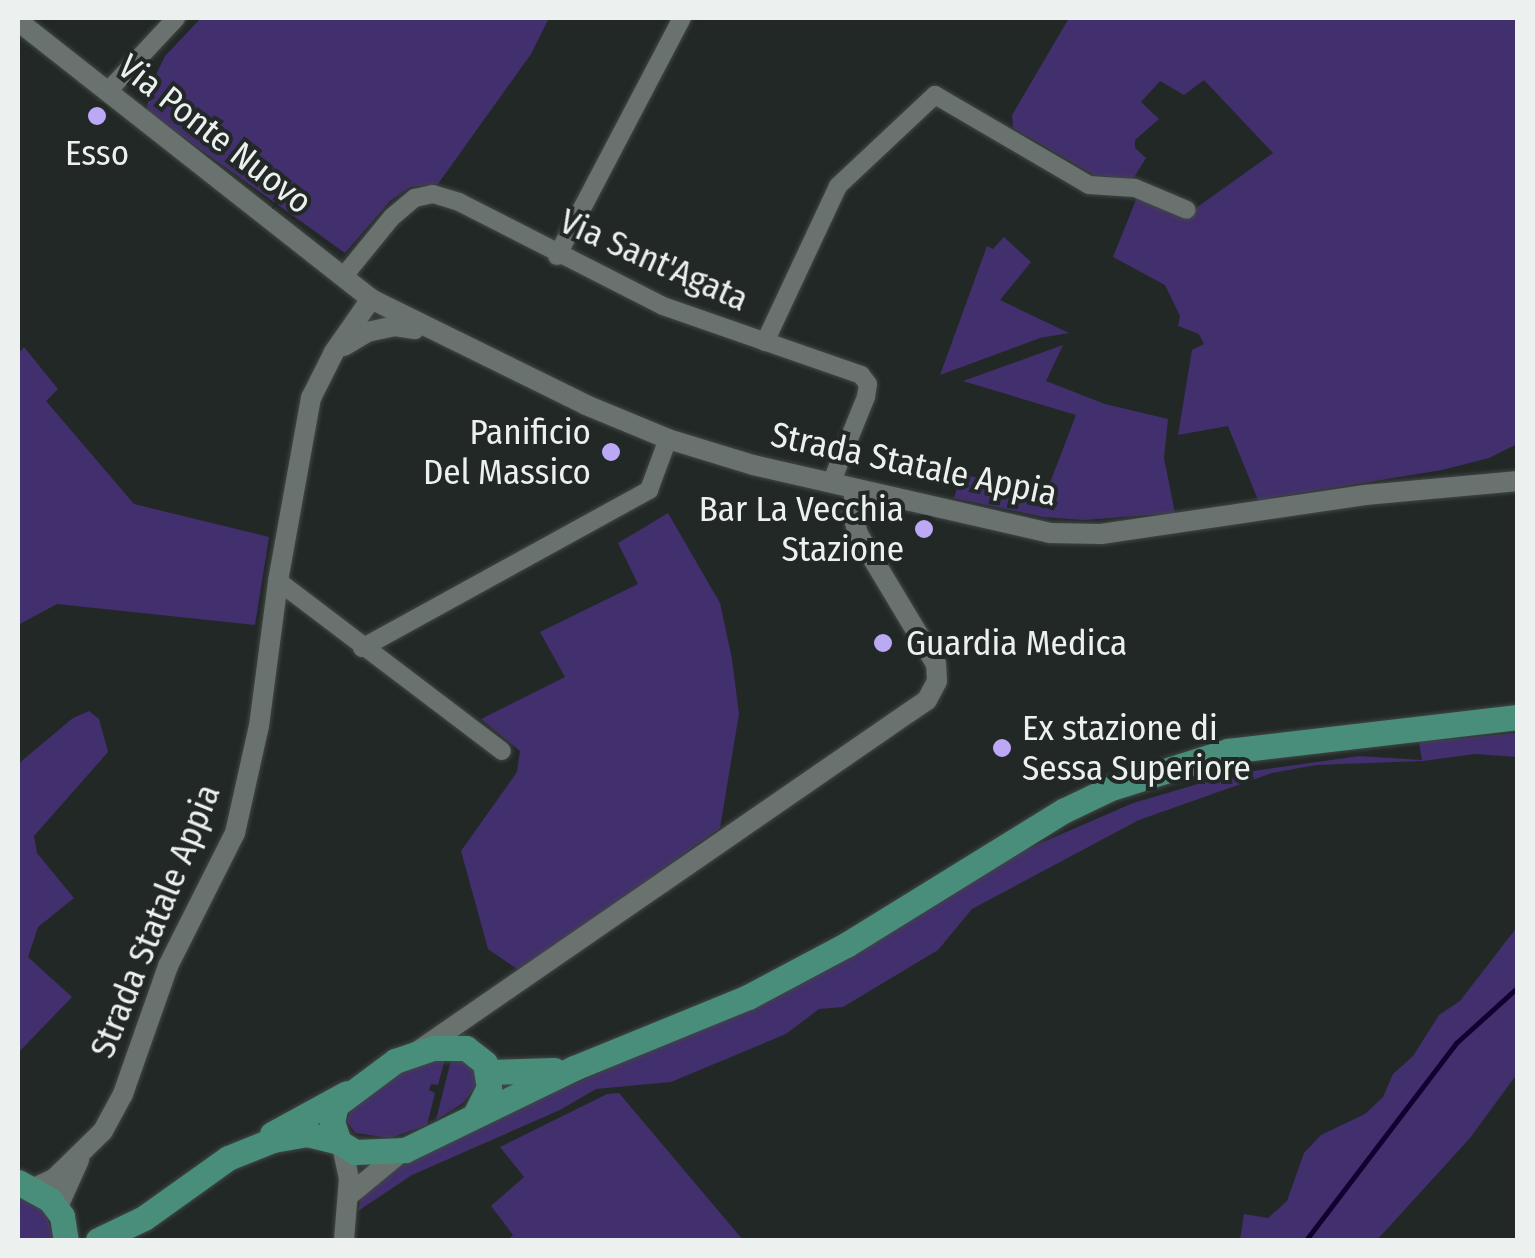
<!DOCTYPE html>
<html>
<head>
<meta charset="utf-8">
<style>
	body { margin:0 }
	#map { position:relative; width:1535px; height:1258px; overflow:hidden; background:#222826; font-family:"Fira Sans Condensed",sans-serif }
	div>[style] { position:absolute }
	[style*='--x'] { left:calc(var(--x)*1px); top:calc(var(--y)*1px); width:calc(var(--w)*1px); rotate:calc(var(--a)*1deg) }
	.green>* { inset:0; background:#422f6d }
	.stream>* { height:5px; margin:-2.5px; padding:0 2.5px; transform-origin:2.5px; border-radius:2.5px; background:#130030 }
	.roads { filter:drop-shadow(0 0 2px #414745) drop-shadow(0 0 2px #414745) }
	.minor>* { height:18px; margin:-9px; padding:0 9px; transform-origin:9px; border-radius:9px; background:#6a726f }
	.tertiary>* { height:20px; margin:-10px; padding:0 10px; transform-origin:10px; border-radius:10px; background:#6a726f }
	.primary>* { height:25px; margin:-12.5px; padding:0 12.5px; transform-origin:12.5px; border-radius:12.5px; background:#498e7b }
	.dots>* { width:28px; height:28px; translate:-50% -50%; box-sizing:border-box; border:5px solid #222826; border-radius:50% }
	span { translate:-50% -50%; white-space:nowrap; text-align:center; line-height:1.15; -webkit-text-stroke:8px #222826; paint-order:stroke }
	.street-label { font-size:35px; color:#ecf0ee }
	.poi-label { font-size:35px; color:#ecf0ee }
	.right { translate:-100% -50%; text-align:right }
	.left { translate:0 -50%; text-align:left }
	.frame { position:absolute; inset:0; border:20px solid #ecf0ee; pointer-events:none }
</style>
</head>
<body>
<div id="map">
	<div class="green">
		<i style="clip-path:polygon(201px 18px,549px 18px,531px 54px,438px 184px,410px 187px,390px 201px,345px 253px,147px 111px,148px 91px,165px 56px)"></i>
		<i style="clip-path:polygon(1069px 18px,1514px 18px,1518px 30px,1517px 444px,1489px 458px,1442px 470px,1258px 500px,1228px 426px,1178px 435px,1192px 350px,1204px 344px,1199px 334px,1178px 326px,1180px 316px,1165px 285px,1113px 257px,1138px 195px,1182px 218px,1273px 153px,1204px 80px,1184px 95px,1160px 81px,1141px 102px,1159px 119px,1135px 140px,1135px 148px,1146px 158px,1133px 179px,1094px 175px,1013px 128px,1012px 115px)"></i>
		<i style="clip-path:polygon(1004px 237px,1031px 262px,1000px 300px,1069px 333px,1040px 338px,940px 375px,987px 246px,993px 249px)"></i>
		<i style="clip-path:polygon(1063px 345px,1046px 381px,1105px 404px,1168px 419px,1164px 458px,1175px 513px,1084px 520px,1043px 517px,954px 498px,961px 474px,1046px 493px,1076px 415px,963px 381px)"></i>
		<i style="clip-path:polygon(24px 347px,58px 389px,46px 401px,134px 504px,269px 537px,255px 625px,57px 604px,18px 625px,18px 354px)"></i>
		<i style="clip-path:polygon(668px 513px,720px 603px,732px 659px,739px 714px,720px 828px,520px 971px,488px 949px,461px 851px,517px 772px,520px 751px,481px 719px,565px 677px,540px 632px,638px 584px,618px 543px)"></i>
		<i style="clip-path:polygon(89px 711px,99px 719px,108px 752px,34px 836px,37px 853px,74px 898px,38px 927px,28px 957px,72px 997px,18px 1053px,18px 764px,73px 718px)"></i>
		<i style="clip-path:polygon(1517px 733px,1517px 757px,1475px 754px,1423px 761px,1316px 765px,1272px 773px,1139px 820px,972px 909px,938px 950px,843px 1007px,819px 1009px,786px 1034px,671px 1082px,596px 1089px,560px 1110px,412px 1175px,358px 1211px,362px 1195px,427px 1147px,784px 993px,1020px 852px,1133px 803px,1232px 774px,1359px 756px,1422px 760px,1419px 742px)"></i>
		<i style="clip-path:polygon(1517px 927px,1517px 1074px,1470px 1138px,1377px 1240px,1240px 1240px,1244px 1214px,1268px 1218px,1287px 1201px,1304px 1153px,1321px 1135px,1365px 1114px,1383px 1097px,1393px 1074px,1413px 1056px,1439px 1015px,1460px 1001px)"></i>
		<i style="clip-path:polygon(445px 1059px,438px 1085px,431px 1084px,429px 1090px,435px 1093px,427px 1125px,390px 1138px,355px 1133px,347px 1121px,351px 1109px,378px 1082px,415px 1064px)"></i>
		<i style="clip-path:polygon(458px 1059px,473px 1064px,479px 1082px,463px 1103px,436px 1120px,451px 1060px)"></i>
		<i style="clip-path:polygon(619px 1093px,743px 1240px,507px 1240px,513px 1235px,491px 1206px,524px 1177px,500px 1147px,607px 1094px)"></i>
		<i style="clip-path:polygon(18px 1194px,44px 1209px,55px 1240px,18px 1240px)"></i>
	</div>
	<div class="stream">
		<i style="--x:1306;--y:1240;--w:248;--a:-52.7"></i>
		<i style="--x:1456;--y:1043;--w:84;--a:-42.1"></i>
	</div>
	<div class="roads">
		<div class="minor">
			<i style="--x:108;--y:91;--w:100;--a:-47"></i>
			<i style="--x:557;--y:256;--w:269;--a:-62.3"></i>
			<i style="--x:343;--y:277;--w:77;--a:-50.8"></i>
			<i style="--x:392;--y:217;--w:30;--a:-40"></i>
			<i style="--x:415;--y:198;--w:18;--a:-13"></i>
			<i style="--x:433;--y:194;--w:27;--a:17"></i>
			<i style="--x:459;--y:202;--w:229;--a:27"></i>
			<i style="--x:663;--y:306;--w:210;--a:19.2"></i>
			<i style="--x:861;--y:375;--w:11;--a:52"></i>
			<i style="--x:868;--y:384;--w:13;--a:99"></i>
			<i style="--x:866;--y:397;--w:93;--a:112.1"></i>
			<i style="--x:765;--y:342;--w:172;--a:-64.9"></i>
			<i style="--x:838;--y:186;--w:133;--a:-43.2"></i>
			<i style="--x:935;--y:95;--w:178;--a:30.3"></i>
			<i style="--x:1089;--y:185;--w:46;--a:3.7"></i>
			<i style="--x:1135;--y:188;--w:56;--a:22.9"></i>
			<i style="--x:278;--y:581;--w:281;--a:37.2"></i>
			<i style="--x:362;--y:648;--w:328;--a:-28.8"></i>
			<i style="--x:649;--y:490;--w:54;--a:-69.6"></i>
		</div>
		<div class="tertiary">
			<i style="--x:18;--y:21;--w:449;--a:38.2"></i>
			<i style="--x:371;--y:299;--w:240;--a:26.2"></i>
			<i style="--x:586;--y:405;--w:89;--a:22.5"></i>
			<i style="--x:668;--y:439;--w:89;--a:17"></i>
			<i style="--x:753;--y:465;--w:304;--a:12.9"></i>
			<i style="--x:1049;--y:533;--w:52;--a:1.1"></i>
			<i style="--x:1101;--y:534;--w:267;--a:-8.4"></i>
			<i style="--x:1365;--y:495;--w:154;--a:-5.2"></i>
			<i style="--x:344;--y:346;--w:27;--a:-31"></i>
			<i style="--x:367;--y:332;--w:29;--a:-12"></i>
			<i style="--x:395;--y:326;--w:20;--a:9"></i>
			<i style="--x:418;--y:1051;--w:618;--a:-34.59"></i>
			<i style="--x:927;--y:700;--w:21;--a:-62"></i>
			<i style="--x:937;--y:681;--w:17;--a:-93"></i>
			<i style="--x:936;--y:664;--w:152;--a:-121"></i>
			<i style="--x:858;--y:534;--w:23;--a:-105"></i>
			<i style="--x:852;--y:512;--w:21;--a:-82"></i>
			<i style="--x:342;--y:1146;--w:33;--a:78"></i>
			<i style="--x:349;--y:1178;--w:62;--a:94.6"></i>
			<i style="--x:34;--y:1188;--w:23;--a:-25"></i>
			<i style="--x:55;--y:1178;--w:67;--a:-44.4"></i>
			<i style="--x:103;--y:1131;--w:42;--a:-61.6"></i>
			<i style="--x:123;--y:1094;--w:136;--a:-70.6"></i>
			<i style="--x:168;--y:966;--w:149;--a:-63.3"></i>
			<i style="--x:235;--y:833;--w:110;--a:-77.4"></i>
			<i style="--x:259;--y:726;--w:146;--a:-82.5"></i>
			<i style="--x:278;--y:581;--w:186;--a:-79.8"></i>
			<i style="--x:311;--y:398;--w:51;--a:-63.4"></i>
			<i style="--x:334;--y:352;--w:65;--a:-55.1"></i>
			<i style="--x:348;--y:1196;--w:72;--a:-39.4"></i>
			<i style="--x:57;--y:1209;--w:54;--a:-65.8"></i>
		</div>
		<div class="primary">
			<i style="--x:490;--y:1072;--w:64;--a:-1.8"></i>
			<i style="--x:272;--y:1134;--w:85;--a:-28.7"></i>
			<i style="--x:339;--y:1142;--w:21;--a:-109"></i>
			<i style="--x:332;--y:1122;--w:17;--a:-77"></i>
			<i style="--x:336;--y:1105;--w:74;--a:-36.7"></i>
			<i style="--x:395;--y:1061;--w:40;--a:-18.9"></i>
			<i style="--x:433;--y:1048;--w:33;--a:0"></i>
			<i style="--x:466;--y:1048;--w:24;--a:38"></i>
			<i style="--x:485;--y:1063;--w:24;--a:81"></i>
			<i style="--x:489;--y:1087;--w:28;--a:117"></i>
			<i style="--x:18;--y:1182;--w:37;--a:29"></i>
			<i style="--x:50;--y:1200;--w:20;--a:53"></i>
			<i style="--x:62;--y:1216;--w:24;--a:81"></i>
			<i style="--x:98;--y:1240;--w:51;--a:-25.6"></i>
			<i style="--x:144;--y:1218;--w:103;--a:-35.5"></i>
			<i style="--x:228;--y:1158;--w:48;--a:-21.8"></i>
			<i style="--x:273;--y:1140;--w:35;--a:-10"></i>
			<i style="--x:307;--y:1134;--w:33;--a:14"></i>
			<i style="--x:339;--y:1142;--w:19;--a:32"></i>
			<i style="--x:355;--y:1152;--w:50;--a:-2.3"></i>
			<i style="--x:405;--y:1150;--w:188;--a:-25.9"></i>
			<i style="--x:574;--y:1068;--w:188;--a:-22.2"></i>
			<i style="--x:748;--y:997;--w:111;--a:-28"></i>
			<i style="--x:846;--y:945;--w:257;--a:-31.7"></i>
			<i style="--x:1065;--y:810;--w:51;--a:-25.6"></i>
			<i style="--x:1111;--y:788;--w:123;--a:-17.5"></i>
			<i style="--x:1228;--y:751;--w:292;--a:-6.7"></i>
		</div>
	</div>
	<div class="dots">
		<i style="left:97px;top:116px;background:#bca9f5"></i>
		<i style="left:611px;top:452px;background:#bca9f5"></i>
		<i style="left:924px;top:529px;background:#bca9f5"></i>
		<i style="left:883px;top:643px;background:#bca9f5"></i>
		<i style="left:1002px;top:748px;background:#bca9f5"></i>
	</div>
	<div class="street-label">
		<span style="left:215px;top:134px;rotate:38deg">Via Ponte Nuovo</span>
		<span style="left:654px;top:260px;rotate:24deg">Via Sant'Agata</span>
		<span style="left:914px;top:464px;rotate:12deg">Strada Statale Appia</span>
		<span style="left:155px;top:921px;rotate:-68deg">Strada Statale Appia</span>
	</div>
	<div class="poi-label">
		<span style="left:97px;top:153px">Esso</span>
		<span class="right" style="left:591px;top:452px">Panificio<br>Del Massico</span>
		<span class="right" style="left:904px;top:529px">Bar La Vecchia<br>Stazione</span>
		<span class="left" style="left:906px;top:643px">Guardia Medica</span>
		<span class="left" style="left:1022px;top:748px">Ex stazione di<br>Sessa Superiore</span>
	</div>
	<div class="frame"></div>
</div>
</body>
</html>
